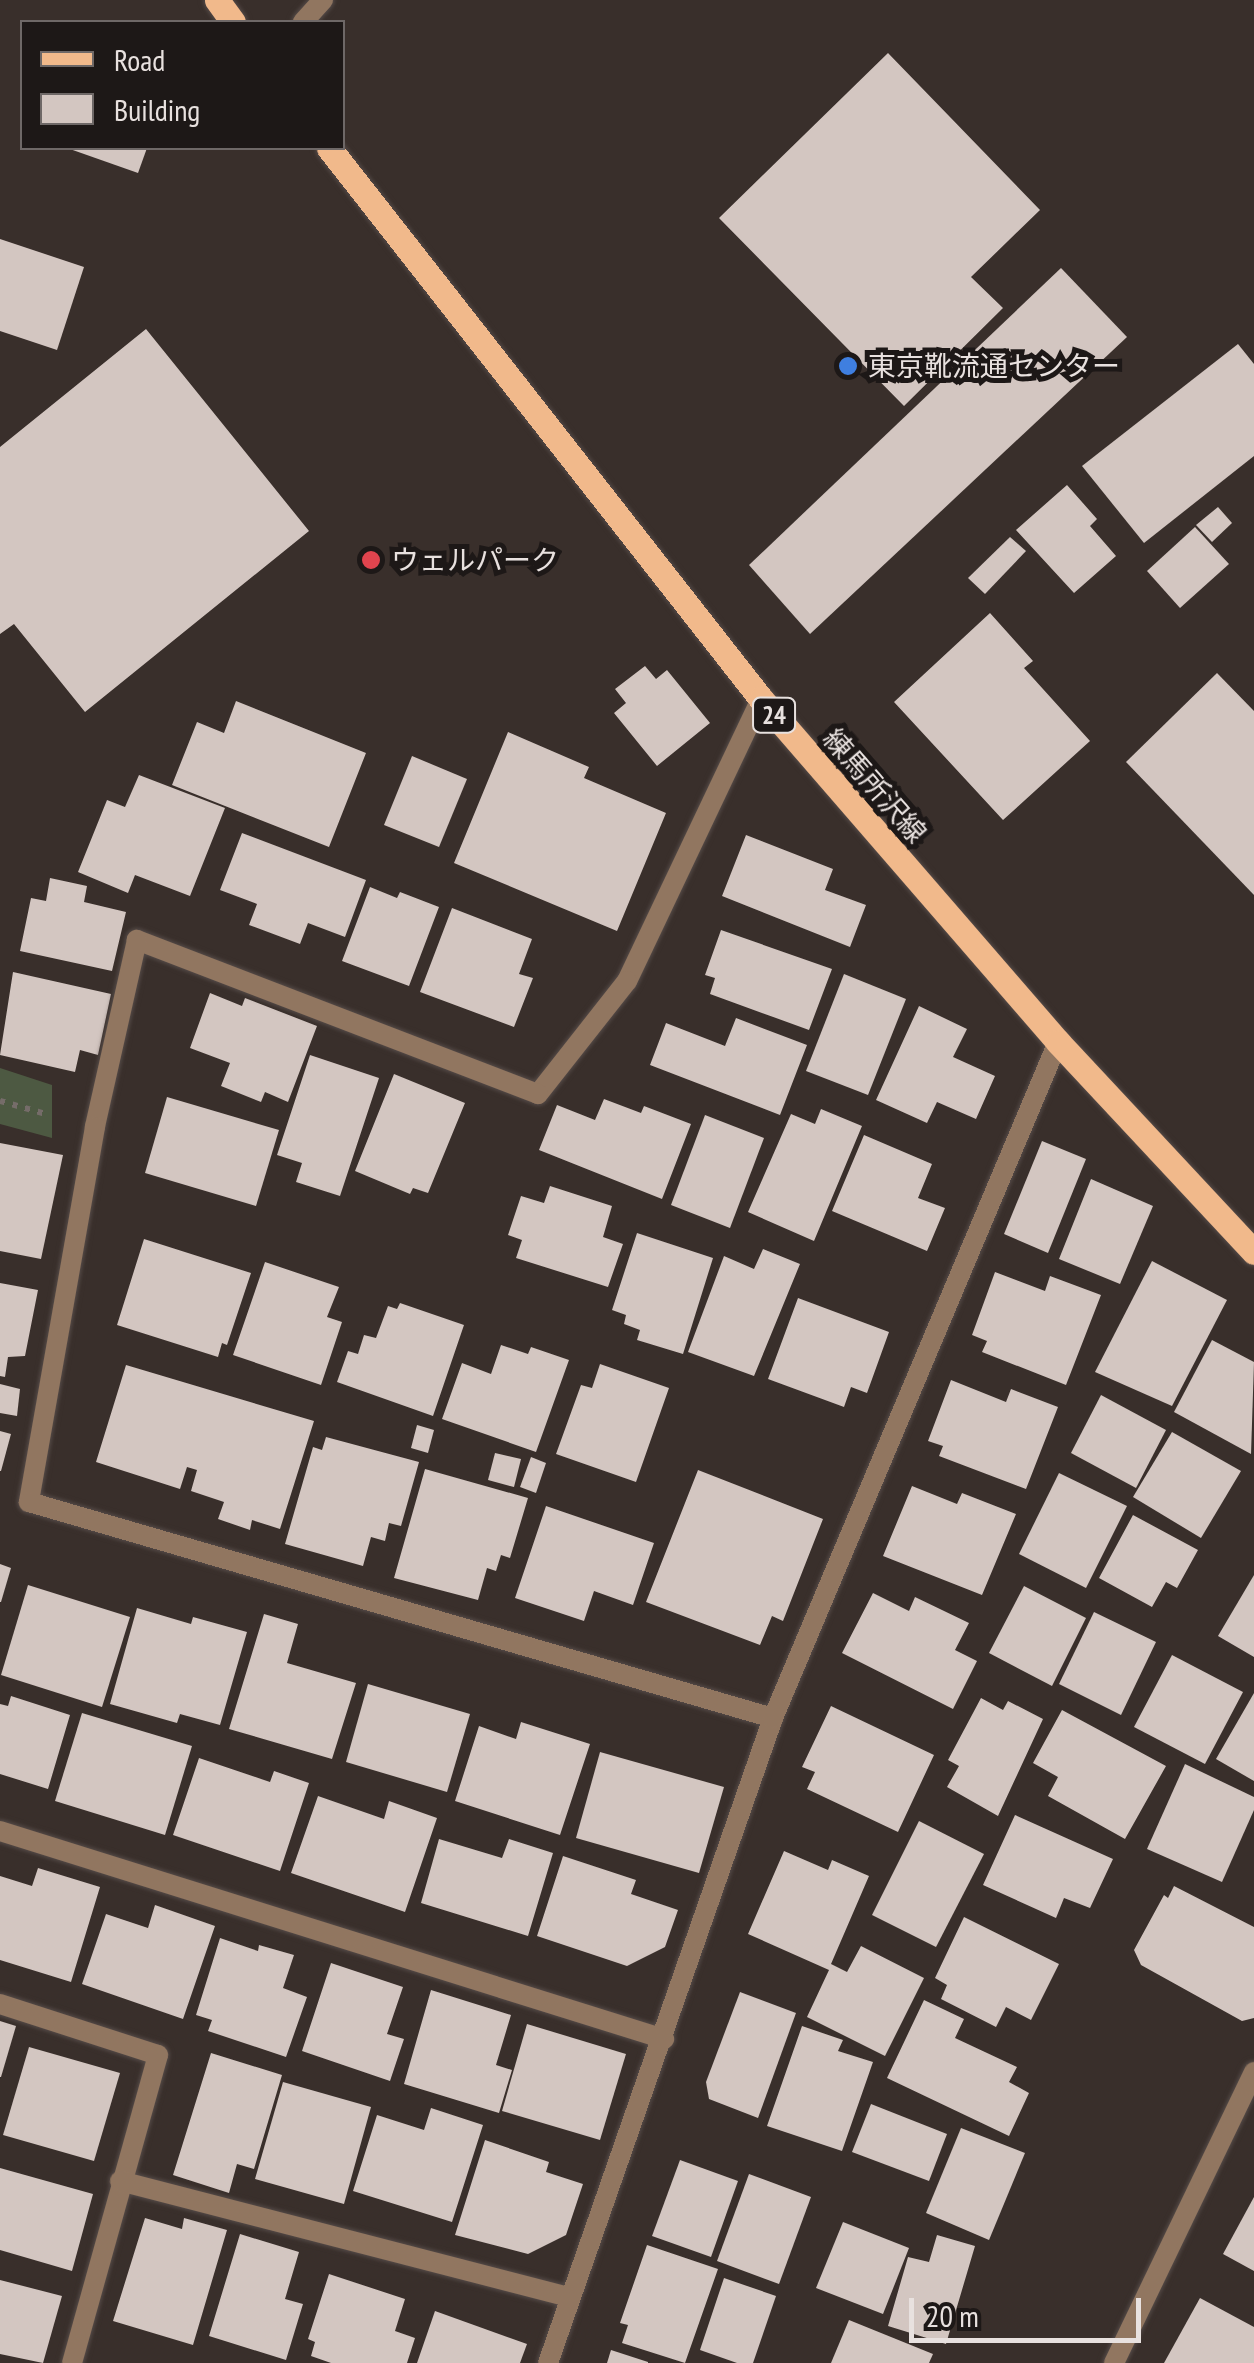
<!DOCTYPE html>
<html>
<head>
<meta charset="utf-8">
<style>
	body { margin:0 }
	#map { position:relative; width:1254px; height:2363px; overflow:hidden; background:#392f2b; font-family:"PT Sans Narrow","Noto Sans JP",sans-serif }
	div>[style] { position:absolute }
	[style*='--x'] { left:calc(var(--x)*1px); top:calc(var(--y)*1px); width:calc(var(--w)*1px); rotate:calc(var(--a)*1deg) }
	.green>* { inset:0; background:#4d5942 }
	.building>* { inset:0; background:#d3c6c1 }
	.path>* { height:6px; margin-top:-3px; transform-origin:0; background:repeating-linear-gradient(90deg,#756c69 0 5px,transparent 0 13px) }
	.roads { filter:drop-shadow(0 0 2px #554b48) drop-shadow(0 0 2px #554b48) }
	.minor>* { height:20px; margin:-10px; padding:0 10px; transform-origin:10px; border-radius:10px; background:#917660 }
	.primary>* { height:25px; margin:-12.5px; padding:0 12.5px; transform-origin:12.5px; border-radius:12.5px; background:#f1b98b }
	.dots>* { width:28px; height:28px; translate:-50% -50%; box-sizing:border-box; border:5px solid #1d1817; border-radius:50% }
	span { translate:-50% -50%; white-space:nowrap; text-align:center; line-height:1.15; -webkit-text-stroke:10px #1d1817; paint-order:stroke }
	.shield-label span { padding:2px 8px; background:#1d1817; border:2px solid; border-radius:8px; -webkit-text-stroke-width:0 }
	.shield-label { font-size:25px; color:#e8e1df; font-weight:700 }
	.poi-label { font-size:28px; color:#e8e1df }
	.left { translate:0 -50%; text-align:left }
	.street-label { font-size:28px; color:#e8e1df }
	.legend { position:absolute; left:20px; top:20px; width:325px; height:130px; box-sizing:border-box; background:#1d1817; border:2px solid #6e6867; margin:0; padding:12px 18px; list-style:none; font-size:30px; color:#e8e1df }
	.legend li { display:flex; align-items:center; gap:20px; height:50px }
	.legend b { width:50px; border:2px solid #6e6867 }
	.scale { position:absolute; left:909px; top:2298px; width:232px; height:45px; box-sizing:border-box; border:5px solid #e8e1df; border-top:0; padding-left:12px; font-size:30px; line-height:35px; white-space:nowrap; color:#e8e1df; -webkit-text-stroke:8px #1d1817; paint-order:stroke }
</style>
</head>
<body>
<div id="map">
	<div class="green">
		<i style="clip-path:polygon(0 1068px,52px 1085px,52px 1138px,0 1124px)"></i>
	</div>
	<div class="building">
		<i style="clip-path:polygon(888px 53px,1040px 210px,971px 277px,1003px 308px,904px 406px,719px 218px)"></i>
		<i style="clip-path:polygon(67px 148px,147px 148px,138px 173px)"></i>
		<i style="clip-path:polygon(0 239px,84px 267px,57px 350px,0 331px)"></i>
		<i style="clip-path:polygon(1061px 268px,1127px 337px,810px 634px,749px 565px)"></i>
		<i style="clip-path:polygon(146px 329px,309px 531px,85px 712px,14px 624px,0 634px,0 447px)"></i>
		<i style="clip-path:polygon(1238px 344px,1254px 364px,1254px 456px,1144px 543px,1082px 466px)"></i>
		<i style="clip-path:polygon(1067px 485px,1097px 519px,1090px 526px,1116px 556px,1074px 593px,1016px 530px)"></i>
		<i style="clip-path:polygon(1218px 507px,1232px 523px,1212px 542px,1196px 525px)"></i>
		<i style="clip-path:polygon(1195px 527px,1229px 564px,1180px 608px,1147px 571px)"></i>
		<i style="clip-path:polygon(1010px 537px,1026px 551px,985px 594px,968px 578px)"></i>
		<i style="clip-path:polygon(990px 613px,1033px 661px,1024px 668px,1090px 741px,1003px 820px,894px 702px)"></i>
		<i style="clip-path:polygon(645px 666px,656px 679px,667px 670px,710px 723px,657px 766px,614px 713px,626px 703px,615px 689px)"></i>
		<i style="clip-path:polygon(1217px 673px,1254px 711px,1254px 895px,1126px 762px)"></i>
		<i style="clip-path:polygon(236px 701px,366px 753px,329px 847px,172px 785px,197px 722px,224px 733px)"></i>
		<i style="clip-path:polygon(508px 732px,589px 767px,584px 778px,666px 813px,617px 931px,454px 863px)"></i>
		<i style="clip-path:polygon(412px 756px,467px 779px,439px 847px,384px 825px)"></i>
		<i style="clip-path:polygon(139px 775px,225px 808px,190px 896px,135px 875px,128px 893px,78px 872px,107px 800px,125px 807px)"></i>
		<i style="clip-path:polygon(242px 833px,366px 880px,345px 937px,308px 923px,300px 944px,249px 925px,257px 904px,220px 890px)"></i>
		<i style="clip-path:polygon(746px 835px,833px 869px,825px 890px,866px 905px,850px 947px,722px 896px)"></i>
		<i style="clip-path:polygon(50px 878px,87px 886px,84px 902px,126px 912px,112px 971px,20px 951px,31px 898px,46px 901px)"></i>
		<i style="clip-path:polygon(370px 887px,397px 898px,400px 892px,439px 907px,409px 986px,342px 961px)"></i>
		<i style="clip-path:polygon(452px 908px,532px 939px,519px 974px,533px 978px,514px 1027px,420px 992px)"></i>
		<i style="clip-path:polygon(721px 930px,832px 969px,809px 1030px,710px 994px,715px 978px,705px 975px)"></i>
		<i style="clip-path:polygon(13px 972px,111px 994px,98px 1055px,80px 1050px,75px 1072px,0 1055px)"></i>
		<i style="clip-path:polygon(844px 974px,906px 999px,868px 1095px,806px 1071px)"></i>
		<i style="clip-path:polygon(210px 993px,242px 1006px,245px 998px,317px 1026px,288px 1102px,265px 1092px,261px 1102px,221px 1086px,230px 1063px,190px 1048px)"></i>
		<i style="clip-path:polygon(919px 1006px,967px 1029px,953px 1057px,995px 1076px,976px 1119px,937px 1102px,927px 1123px,876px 1100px)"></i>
		<i style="clip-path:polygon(736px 1018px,807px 1045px,780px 1115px,650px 1065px,666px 1023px,725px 1046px)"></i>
		<i style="clip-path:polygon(310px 1055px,379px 1078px,340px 1196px,296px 1182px,302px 1163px,277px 1155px)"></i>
		<i style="clip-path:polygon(394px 1074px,465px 1103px,428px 1193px,413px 1188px,410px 1194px,355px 1171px)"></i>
		<i style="clip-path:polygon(167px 1097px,279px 1130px,256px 1206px,145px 1173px)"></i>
		<i style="clip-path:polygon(604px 1099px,641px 1113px,644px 1106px,691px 1124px,662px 1199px,539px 1150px,557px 1105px,595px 1120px)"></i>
		<i style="clip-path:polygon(821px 1109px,862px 1126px,814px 1241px,748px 1212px,791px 1114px,815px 1124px)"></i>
		<i style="clip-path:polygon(705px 1115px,764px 1138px,730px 1228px,671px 1205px)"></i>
		<i style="clip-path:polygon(864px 1135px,932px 1164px,918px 1198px,945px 1208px,927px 1251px,832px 1211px)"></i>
		<i style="clip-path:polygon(1042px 1141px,1086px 1159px,1048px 1253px,1004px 1234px)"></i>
		<i style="clip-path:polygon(0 1143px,63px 1155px,41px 1259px,0 1251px)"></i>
		<i style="clip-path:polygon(1091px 1179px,1153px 1206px,1120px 1284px,1059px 1259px)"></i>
		<i style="clip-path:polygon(550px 1186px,612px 1206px,603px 1237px,623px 1244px,608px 1287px,516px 1258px,522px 1240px,508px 1235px,521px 1196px,544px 1203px)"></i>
		<i style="clip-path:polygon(637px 1233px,713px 1258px,683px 1354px,637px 1340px,640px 1330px,624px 1324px,626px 1315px,612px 1310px)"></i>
		<i style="clip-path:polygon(144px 1239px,251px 1273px,227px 1345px,222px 1343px,218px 1357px,117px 1325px)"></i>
		<i style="clip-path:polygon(763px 1249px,800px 1264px,754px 1376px,688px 1352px,724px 1256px,754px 1269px)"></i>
		<i style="clip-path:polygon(1152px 1261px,1227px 1300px,1172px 1406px,1095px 1372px)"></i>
		<i style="clip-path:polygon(265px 1262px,339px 1287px,327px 1317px,342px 1322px,321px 1385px,233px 1355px)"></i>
		<i style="clip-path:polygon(995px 1272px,1045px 1291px,1050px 1276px,1101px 1295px,1066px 1385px,982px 1352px,987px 1341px,972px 1335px)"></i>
		<i style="clip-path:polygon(0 1283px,38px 1290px,25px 1356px,8px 1357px,5px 1377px,0 1376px)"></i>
		<i style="clip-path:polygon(798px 1298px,889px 1332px,867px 1393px,851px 1387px,844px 1407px,768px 1379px)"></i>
		<i style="clip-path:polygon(400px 1303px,464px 1325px,433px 1416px,337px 1382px,348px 1351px,358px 1354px,364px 1335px,376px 1338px,388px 1306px,397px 1309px)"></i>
		<i style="clip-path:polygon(1212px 1340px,1254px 1362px,1251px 1454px,1174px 1412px)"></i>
		<i style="clip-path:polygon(501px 1345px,528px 1354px,531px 1347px,569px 1360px,536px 1452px,442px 1419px,462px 1363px,491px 1374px)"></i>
		<i style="clip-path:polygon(600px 1364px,669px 1388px,636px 1482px,556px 1454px,581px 1385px,592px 1388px)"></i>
		<i style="clip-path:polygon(126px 1365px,314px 1421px,280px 1529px,252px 1520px,250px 1530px,218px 1519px,224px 1502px,191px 1491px,197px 1470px,187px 1467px,180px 1489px,96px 1462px)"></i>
		<i style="clip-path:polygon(951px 1380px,1006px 1402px,1011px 1389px,1058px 1407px,1026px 1489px,939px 1456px,943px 1446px,928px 1441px)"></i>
		<i style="clip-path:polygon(0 1384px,20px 1389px,17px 1416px,0 1413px)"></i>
		<i style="clip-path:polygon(1101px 1395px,1166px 1430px,1136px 1488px,1071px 1453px)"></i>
		<i style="clip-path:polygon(417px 1425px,434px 1430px,428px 1453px,411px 1448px)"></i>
		<i style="clip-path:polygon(0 1431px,11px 1434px,1px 1471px,0 1471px)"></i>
		<i style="clip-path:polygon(1172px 1432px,1241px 1471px,1201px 1538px,1133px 1497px)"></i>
		<i style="clip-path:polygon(326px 1437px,419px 1462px,401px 1526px,389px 1523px,385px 1541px,371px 1537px,363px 1566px,285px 1544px,313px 1447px,322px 1450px)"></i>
		<i style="clip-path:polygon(495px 1453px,521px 1459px,514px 1487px,488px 1480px)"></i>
		<i style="clip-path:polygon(531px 1457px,546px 1463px,536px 1493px,520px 1487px)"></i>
		<i style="clip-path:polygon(425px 1469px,528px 1498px,510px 1558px,501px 1555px,496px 1571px,487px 1568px,478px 1600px,394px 1578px)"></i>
		<i style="clip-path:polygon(698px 1470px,823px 1519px,783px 1621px,772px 1616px,760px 1645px,646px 1602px)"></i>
		<i style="clip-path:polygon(1059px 1473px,1127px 1506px,1086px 1588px,1019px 1554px)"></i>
		<i style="clip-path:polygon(912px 1486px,957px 1504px,962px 1493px,1016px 1514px,982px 1595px,883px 1556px)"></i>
		<i style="clip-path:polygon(546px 1506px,654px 1543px,633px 1605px,594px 1591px,584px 1621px,515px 1598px)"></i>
		<i style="clip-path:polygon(1133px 1515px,1198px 1550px,1177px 1588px,1166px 1582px,1152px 1607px,1099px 1578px)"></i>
		<i style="clip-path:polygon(0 1564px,11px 1568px,1px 1602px,0 1602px)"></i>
		<i style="clip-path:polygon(1254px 1575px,1254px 1657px,1218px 1636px)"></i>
		<i style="clip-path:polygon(28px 1585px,130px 1617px,102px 1707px,1px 1675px)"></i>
		<i style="clip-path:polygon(1024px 1586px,1086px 1618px,1052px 1686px,989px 1653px)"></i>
		<i style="clip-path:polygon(873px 1593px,909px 1611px,915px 1597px,969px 1623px,955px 1650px,977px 1661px,953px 1709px,842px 1653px)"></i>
		<i style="clip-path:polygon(137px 1608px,191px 1624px,193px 1617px,247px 1632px,220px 1725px,180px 1714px,177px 1723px,110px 1704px)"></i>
		<i style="clip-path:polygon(1094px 1612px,1156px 1642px,1121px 1715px,1059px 1684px)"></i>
		<i style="clip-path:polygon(264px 1614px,298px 1624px,287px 1663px,356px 1683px,332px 1759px,229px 1729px)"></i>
		<i style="clip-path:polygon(1172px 1655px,1243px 1692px,1205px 1764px,1134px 1727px)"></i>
		<i style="clip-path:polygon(368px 1684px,470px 1714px,447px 1792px,346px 1762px)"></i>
		<i style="clip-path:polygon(1254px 1693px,1254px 1781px,1216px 1759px)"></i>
		<i style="clip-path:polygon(11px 1696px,70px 1715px,48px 1789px,0 1774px,0 1704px,8px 1706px)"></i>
		<i style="clip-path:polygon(981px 1698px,1003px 1710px,1008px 1701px,1043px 1719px,998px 1816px,947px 1787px,959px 1766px,948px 1760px)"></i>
		<i style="clip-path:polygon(831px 1706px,934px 1755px,898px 1832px,807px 1789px,815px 1772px,802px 1767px)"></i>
		<i style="clip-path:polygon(1062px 1710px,1166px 1766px,1125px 1839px,1048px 1796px,1058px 1777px,1033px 1763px)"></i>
		<i style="clip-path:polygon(82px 1713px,192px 1746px,165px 1835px,55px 1801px)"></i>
		<i style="clip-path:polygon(521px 1722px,590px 1744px,560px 1835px,455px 1801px,479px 1726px,516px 1739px)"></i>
		<i style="clip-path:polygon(600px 1752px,724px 1787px,699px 1873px,576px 1838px)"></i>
		<i style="clip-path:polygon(199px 1758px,270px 1782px,274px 1771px,309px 1783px,280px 1871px,173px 1835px)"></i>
		<i style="clip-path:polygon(1185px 1764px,1254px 1797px,1254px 1810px,1222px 1882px,1147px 1849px)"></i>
		<i style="clip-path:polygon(318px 1796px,384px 1819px,389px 1801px,437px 1818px,405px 1912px,291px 1873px)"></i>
		<i style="clip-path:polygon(1015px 1815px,1113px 1859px,1090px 1908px,1064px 1898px,1056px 1918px,983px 1885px)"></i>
		<i style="clip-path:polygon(919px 1821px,984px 1854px,936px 1947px,872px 1915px)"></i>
		<i style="clip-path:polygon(439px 1839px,502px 1858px,509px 1839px,553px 1853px,528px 1936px,421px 1903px)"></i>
		<i style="clip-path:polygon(784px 1851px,828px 1870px,832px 1860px,869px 1876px,831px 1964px,847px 1972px,861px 1946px,924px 1978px,885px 2056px,807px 2017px,829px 1970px,748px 1934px)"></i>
		<i style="clip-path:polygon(563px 1856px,636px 1880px,631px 1894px,678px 1910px,665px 1947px,627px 1966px,537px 1936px)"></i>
		<i style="clip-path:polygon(38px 1868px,100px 1887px,71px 1982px,0 1960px,0 1876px,32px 1886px)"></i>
		<i style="clip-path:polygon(1174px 1886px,1254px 1927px,1254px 2018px,1242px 2021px,1141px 1965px,1134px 1950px,1164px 1895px,1168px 1898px)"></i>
		<i style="clip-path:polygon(155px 1905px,215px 1926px,183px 2019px,82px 1984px,106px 1914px,148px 1928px)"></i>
		<i style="clip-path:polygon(964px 1917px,1059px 1964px,1031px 2020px,1006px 2007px,996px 2027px,941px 1999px,947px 1985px,935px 1978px)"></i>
		<i style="clip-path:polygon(220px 1938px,258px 1951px,259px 1945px,294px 1955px,283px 1988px,307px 1997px,286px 2057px,208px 2031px,212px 2020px,196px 2015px)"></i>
		<i style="clip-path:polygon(331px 1963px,403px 1987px,387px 2034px,404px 2039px,390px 2081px,302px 2051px)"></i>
		<i style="clip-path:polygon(431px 1990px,511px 2015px,496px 2065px,512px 2070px,499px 2113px,404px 2084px)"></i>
		<i style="clip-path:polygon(740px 1992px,796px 2013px,758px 2118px,709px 2099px,706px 2082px)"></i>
		<i style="clip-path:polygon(924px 2000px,964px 2019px,955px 2038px,1017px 2067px,1009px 2082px,1029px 2093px,1009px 2136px,887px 2078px)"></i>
		<i style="clip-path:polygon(0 2021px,16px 2026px,1px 2077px,0 2077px)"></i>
		<i style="clip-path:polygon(527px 2024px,626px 2054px,600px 2140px,502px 2111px)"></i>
		<i style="clip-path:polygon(802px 2026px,843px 2040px,838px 2051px,873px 2062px,842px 2151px,767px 2126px)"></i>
		<i style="clip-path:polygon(29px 2047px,120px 2073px,94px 2161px,3px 2135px)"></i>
		<i style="clip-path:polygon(211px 2053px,282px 2075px,254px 2169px,237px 2164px,229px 2193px,173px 2175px)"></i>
		<i style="clip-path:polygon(283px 2082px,371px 2107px,344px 2204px,255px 2179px)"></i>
		<i style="clip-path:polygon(871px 2104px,947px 2134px,929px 2181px,852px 2152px)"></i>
		<i style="clip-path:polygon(431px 2108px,483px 2125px,452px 2222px,353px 2191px,377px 2115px,424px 2130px)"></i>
		<i style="clip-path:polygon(961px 2128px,1025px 2153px,989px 2240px,926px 2213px)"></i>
		<i style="clip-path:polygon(485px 2140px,549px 2162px,546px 2172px,583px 2184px,566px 2235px,528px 2254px,455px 2235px)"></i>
		<i style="clip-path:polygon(680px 2160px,738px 2181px,711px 2257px,652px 2236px)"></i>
		<i style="clip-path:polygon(0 2168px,93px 2194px,72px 2271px,0 2250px)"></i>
		<i style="clip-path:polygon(749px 2174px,811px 2197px,779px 2284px,717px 2261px)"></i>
		<i style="clip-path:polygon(1254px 2197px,1254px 2271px,1223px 2254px)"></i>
		<i style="clip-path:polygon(145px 2218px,182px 2229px,184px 2218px,227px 2230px,193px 2345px,113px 2321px)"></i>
		<i style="clip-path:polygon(843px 2222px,909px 2248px,883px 2314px,816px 2288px)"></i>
		<i style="clip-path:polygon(240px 2234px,299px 2252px,285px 2299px,303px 2304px,286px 2360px,209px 2336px)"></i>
		<i style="clip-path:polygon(937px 2235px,975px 2246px,946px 2344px,888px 2326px,908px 2257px,929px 2262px)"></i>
		<i style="clip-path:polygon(647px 2245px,718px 2269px,685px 2363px,622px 2343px,628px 2325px,620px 2323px)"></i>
		<i style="clip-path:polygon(329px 2274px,405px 2299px,395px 2331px,415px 2338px,407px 2363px,331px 2363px,311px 2356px,315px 2342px,308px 2339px)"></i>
		<i style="clip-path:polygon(724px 2278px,776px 2296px,753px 2363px,737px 2363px,700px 2350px)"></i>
		<i style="clip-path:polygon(0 2280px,62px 2296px,43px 2363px,0 2354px)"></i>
		<i style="clip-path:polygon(1200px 2298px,1254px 2327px,1254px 2363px,1164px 2363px)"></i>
		<i style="clip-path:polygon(435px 2311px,527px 2344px,520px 2363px,417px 2363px)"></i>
		<i style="clip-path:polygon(849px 2320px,933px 2354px,929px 2363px,831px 2363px)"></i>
		<i style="clip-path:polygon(611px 2350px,648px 2362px,648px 2363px,607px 2363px)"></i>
	</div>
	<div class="path">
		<i style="--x:0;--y:1101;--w:48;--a:15.8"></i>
	</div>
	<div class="roads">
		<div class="minor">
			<i style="--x:303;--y:22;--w:30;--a:-48"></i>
			<i style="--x:761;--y:699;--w:312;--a:115.4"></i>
			<i style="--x:627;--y:981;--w:144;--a:128.2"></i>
			<i style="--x:538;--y:1094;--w:430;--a:-159"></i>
			<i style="--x:137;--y:940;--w:192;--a:102.7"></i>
			<i style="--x:95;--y:1127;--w:381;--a:100"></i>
			<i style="--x:29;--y:1502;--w:775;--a:16.19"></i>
			<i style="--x:0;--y:1831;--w:696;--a:17.39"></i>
			<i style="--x:0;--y:2004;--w:166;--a:17.9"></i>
			<i style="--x:158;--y:2055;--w:320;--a:105.6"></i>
			<i style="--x:120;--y:2181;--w:463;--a:14.5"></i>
			<i style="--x:548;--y:2363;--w:683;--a:-70.77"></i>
			<i style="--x:773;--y:1718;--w:734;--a:-67.14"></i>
			<i style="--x:1114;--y:2363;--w:323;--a:-64.3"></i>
		</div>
		<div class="primary">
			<i style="--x:217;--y:0;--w:27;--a:54"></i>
			<i style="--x:329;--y:148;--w:700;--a:51.9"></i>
			<i style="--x:761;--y:699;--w:454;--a:49.1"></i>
			<i style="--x:1058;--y:1042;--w:287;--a:47"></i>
		</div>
	</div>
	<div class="dots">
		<i style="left:848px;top:366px;background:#3f7fe0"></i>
		<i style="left:371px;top:560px;background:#e0444e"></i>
	</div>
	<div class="shield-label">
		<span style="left:774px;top:715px">24</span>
	</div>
	<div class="poi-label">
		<span class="left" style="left:868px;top:366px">東京靴流通センター</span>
		<span class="left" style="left:391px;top:560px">ウェルパーク</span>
	</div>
	<div class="street-label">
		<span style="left:875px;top:786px;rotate:49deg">練馬所沢線</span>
	</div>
	<ul class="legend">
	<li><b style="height:12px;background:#f1b98b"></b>Road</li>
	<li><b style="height:28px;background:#d3c6c1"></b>Building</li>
	</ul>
	<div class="scale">20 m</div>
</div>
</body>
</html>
